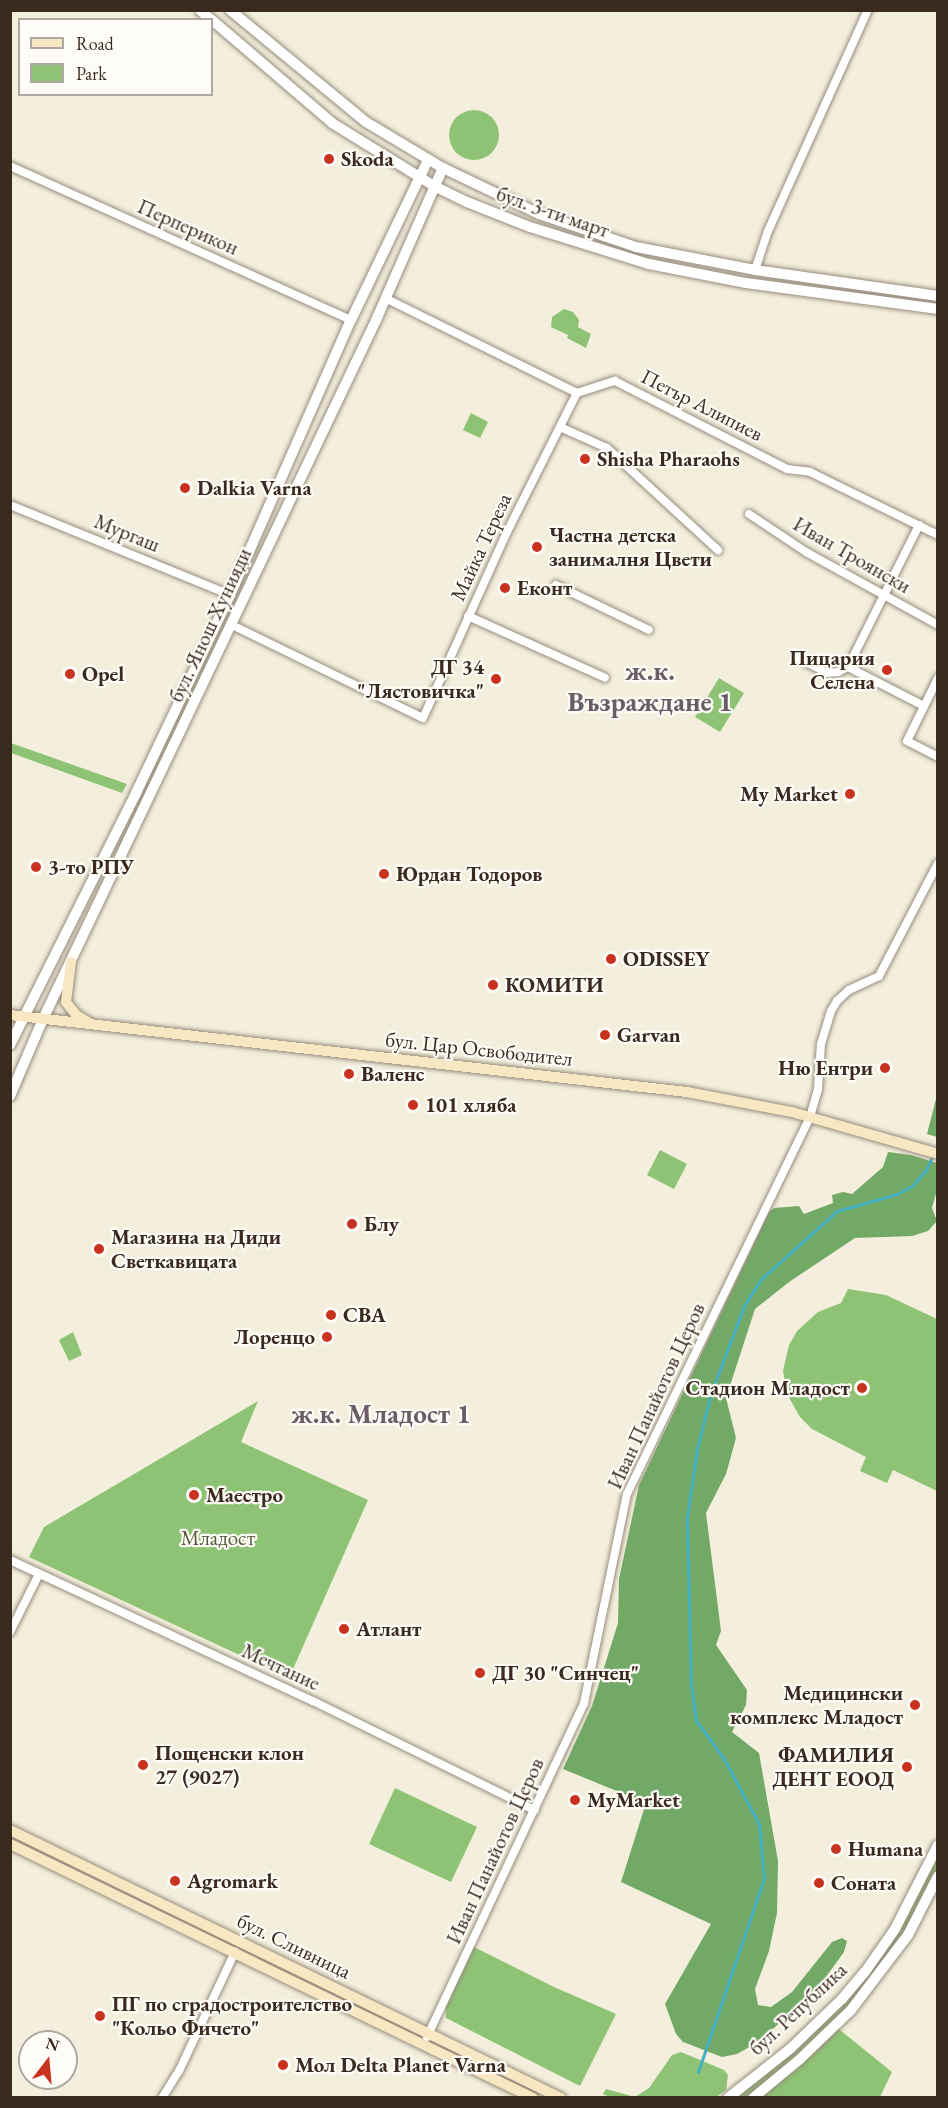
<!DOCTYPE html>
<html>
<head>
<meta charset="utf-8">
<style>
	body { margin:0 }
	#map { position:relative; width:948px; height:2108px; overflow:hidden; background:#f3efdc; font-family:"EB Garamond",serif }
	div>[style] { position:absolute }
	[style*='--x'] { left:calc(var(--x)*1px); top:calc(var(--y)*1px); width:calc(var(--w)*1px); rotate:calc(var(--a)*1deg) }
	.green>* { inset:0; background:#8ec375 }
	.round { border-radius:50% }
	.forest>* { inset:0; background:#72a966 }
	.stream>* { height:3px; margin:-1.5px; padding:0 1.5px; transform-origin:1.5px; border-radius:1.5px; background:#43afc1 }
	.roads { filter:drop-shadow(0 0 2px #978c7d) drop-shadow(0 0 2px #978c7d) }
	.minor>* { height:8px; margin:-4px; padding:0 4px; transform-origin:4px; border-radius:4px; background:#fff }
	.tertiary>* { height:10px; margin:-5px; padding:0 5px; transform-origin:5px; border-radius:5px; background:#fff }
	.secondary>* { height:10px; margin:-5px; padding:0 5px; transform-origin:5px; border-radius:5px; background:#f7e8c3 }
	.dots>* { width:16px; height:16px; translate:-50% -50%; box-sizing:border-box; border:3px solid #fdfcf7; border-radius:50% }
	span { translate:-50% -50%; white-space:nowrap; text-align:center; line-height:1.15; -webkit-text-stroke:4.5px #fdfcf7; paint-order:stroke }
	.poi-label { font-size:21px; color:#3b2a1e; font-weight:700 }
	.left { translate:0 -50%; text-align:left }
	.right { translate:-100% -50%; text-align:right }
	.street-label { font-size:21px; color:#3b2a1e }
	.park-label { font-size:21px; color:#545838 }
	.district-label { font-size:27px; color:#6b5d66; font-weight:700 }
	.frame { position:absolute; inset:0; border:12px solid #3b2a1e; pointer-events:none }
	.legend { position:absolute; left:18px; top:18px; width:195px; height:78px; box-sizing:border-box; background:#fdfcf7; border:2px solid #afa8a0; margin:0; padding:8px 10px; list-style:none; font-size:18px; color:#3b2a1e }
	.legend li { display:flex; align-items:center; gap:12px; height:30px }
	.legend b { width:30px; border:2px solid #afa8a0 }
	.north { position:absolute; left:18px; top:2030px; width:60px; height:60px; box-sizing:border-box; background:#fdfcf7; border:2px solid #afa8a0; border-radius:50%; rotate:16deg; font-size:16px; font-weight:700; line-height:24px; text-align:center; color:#3b2a1e }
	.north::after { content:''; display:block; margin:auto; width:21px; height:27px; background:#c8321e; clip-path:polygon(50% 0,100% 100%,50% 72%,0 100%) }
</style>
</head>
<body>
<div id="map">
	<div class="green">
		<i class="round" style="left:449px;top:110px;width:50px;height:50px"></i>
		<i style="clip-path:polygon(564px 309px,573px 312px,579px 320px,578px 327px,591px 334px,586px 348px,567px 338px,568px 335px,551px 327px,552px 317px)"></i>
		<i style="clip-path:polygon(471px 413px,488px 422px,480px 438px,463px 430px)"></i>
		<i style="clip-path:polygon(719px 678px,744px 693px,720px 732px,695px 717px)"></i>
		<i style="clip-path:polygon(11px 743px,127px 784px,122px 793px,11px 753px)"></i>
		<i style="clip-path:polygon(660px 1150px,687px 1164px,674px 1189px,647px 1175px)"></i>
		<i style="clip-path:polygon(848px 1289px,886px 1295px,937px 1319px,937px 1491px,893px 1470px,887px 1483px,860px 1471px,866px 1457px,812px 1429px,800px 1417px,787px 1394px,783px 1371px,789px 1345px,797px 1331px,818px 1312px,841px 1303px)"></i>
		<i style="clip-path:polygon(73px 1332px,82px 1355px,69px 1361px,59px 1340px)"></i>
		<i style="clip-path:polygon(258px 1401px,241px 1442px,368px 1500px,289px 1678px,29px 1557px,44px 1527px)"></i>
		<i style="clip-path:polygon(395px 1788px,477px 1827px,451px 1882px,369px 1844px)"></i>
		<i style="clip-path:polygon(937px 1853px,937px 1876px,920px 1913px,835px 2026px,892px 2072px,880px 2097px,728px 2098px,791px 2048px,865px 1972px)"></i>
		<i style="clip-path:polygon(474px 1947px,554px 1987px,616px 2014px,580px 2086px,446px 2018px,446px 2007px)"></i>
		<i style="clip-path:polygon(681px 2052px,724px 2070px,728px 2075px,726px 2090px,715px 2098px,611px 2098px,603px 2094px,606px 2089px,635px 2097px,649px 2088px,672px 2055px)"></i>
	</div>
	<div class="forest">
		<i style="clip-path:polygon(937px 1095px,938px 1137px,937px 1137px,927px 1134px)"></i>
		<i style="clip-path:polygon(888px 1152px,911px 1155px,937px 1163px,937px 1190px,932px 1208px,937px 1221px,928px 1231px,912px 1236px,855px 1238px,789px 1282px,755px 1309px,726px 1398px,736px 1438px,726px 1474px,706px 1513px,721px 1631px,716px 1645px,747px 1690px,746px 1705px,732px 1732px,759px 1753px,778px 1861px,777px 1913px,769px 1951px,755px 1989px,758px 2005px,771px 2007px,792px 1992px,832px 1942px,842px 1938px,847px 1941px,844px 1952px,815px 1992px,758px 2042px,737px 2054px,722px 2057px,683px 2042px,676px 2034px,665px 2004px,711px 1924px,621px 1882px,646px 1803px,563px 1769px,592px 1706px,618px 1623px,619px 1579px,639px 1485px,769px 1212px,774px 1208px,799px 1206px,804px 1214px,833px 1203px,832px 1195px,843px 1192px,852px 1194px,883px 1167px)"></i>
	</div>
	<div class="stream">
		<i style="--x:698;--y:2072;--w:205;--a:-71.2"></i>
		<i style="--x:764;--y:1878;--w:54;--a:-95.3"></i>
		<i style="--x:759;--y:1824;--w:74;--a:-118.3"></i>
		<i style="--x:724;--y:1759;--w:48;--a:-125.7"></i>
		<i style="--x:696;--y:1720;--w:35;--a:-98"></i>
		<i style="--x:691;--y:1685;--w:168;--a:-91.4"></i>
		<i style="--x:687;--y:1517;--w:69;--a:-81.6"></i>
		<i style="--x:697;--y:1449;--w:58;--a:-76"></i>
		<i style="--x:711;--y:1393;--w:93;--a:-69.2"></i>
		<i style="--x:744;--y:1306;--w:31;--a:-58"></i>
		<i style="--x:760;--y:1280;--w:103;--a:-41.9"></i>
		<i style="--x:837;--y:1211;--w:62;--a:-15.8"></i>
		<i style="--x:897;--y:1194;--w:17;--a:-28"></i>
		<i style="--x:912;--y:1186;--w:21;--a:-49"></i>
		<i style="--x:926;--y:1170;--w:29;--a:-65"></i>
	</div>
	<div class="roads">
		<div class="minor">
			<i style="--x:10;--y:166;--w:374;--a:24.3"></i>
			<i style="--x:755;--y:270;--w:41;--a:-71.6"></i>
			<i style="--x:768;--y:231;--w:243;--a:-65.7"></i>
			<i style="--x:385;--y:298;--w:214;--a:26.3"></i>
			<i style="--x:577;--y:393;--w:40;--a:-18"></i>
			<i style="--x:615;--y:381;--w:193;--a:27.1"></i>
			<i style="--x:787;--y:469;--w:23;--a:7"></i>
			<i style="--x:810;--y:472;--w:143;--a:26.2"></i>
			<i style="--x:560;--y:427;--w:51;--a:24.1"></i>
			<i style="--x:607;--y:448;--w:151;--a:42.6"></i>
			<i style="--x:10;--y:505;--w:238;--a:22.2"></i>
			<i style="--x:749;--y:514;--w:69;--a:33.7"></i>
			<i style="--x:806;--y:552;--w:151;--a:28.9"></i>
			<i style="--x:556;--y:585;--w:103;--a:25.8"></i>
			<i style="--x:468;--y:616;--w:150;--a:24.3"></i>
			<i style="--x:232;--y:625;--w:212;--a:26"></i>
			<i style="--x:423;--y:718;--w:204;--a:-65.7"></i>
			<i style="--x:507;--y:532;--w:156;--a:-63.3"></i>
			<i style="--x:798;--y:658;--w:33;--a:27"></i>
			<i style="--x:827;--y:673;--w:11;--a:-5"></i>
			<i style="--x:838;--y:672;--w:11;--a:-27"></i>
			<i style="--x:848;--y:667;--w:159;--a:-63.4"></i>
			<i style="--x:848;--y:667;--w:85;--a:27.2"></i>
			<i style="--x:938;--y:678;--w:70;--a:116.2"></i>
			<i style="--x:907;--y:741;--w:35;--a:27"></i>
			<i style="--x:10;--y:1560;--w:334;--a:25"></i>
			<i style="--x:313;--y:1701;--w:247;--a:26.2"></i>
			<i style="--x:10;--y:1632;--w:65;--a:-63.4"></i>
			<i style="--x:427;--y:2037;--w:369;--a:-64.8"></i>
			<i style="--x:584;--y:1703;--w:213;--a:-78.4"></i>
			<i style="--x:627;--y:1494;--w:419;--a:-64.1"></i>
			<i style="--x:810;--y:1117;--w:29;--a:-74"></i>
			<i style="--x:818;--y:1089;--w:45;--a:-86.2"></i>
			<i style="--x:821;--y:1044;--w:34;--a:-73"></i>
			<i style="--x:831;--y:1011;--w:12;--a:-59"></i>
			<i style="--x:837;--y:1001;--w:16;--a:-43"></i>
			<i style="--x:849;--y:990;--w:33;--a:-25"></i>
			<i style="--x:879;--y:976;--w:127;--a:-62.4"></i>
			<i style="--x:162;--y:2098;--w:32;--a:-58"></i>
			<i style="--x:179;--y:2071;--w:132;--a:-64.8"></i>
		</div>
		<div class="tertiary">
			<i style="--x:200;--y:10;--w:15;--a:42"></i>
			<i style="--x:230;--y:10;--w:176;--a:39.5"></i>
			<i style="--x:366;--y:122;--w:90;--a:30.9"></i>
			<i style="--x:443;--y:168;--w:106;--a:25.6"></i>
			<i style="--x:539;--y:214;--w:102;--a:18.8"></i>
			<i style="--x:636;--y:247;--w:121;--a:10.9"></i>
			<i style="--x:755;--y:270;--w:185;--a:8.1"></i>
			<i style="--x:212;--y:20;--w:158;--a:40.6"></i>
			<i style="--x:332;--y:123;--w:120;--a:31.7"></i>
			<i style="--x:434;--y:186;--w:37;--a:26"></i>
			<i style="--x:467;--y:202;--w:68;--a:21.6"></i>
			<i style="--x:530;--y:227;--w:125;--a:17.3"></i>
			<i style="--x:649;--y:264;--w:99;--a:11.1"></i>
			<i style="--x:746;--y:283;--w:194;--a:7.7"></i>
			<i style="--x:10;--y:1045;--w:282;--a:-63.4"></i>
			<i style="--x:136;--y:793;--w:219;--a:-64.6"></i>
			<i style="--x:230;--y:595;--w:300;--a:-66.3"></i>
			<i style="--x:351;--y:320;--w:178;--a:-64.3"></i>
			<i style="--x:10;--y:1096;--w:84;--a:-66.8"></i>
			<i style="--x:43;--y:1019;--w:777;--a:-64.52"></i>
			<i style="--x:377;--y:318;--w:164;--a:-66.3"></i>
			<i style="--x:728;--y:2098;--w:80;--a:-38.4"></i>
			<i style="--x:791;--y:2048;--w:71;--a:-43.9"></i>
			<i style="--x:842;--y:1999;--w:35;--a:-50"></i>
			<i style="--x:865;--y:1972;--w:52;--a:-55.1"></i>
			<i style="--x:895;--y:1929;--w:94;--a:-62.9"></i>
			<i style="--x:753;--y:2098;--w:60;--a:-39.6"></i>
			<i style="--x:799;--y:2060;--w:72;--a:-43.9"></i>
			<i style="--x:851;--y:2010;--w:94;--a:-52.8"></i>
			<i style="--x:908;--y:1935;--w:66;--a:-63"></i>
		</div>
		<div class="secondary">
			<i style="--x:71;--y:962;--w:40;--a:97.1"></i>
			<i style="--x:66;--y:1002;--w:16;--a:52"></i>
			<i style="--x:76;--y:1015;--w:14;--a:30"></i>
			<i style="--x:10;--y:1015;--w:681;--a:6.49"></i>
			<i style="--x:687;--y:1092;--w:107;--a:10.8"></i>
			<i style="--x:792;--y:1112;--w:152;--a:16"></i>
			<i style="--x:10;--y:1830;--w:613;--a:25.94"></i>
			<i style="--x:10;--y:1844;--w:581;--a:25.9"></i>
		</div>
	</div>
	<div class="dots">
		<i style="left:329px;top:159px;background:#c8321e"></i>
		<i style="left:585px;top:459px;background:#c8321e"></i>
		<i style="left:185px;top:488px;background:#c8321e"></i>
		<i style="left:537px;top:547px;background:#c8321e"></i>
		<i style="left:505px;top:588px;background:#c8321e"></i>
		<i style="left:887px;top:670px;background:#c8321e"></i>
		<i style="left:70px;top:674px;background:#c8321e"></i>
		<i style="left:496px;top:679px;background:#c8321e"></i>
		<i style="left:850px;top:794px;background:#c8321e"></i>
		<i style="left:36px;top:867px;background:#c8321e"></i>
		<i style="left:384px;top:874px;background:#c8321e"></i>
		<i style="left:611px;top:959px;background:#c8321e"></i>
		<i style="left:493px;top:985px;background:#c8321e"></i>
		<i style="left:605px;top:1035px;background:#c8321e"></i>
		<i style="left:885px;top:1068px;background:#c8321e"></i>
		<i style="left:349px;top:1074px;background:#c8321e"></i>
		<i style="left:413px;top:1105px;background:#c8321e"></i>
		<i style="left:352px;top:1224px;background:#c8321e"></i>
		<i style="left:99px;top:1249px;background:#c8321e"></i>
		<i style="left:331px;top:1315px;background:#c8321e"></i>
		<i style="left:327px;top:1337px;background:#c8321e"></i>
		<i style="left:862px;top:1388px;background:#c8321e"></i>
		<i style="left:194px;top:1495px;background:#c8321e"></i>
		<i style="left:344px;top:1629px;background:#c8321e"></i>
		<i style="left:480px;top:1673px;background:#c8321e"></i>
		<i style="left:915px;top:1705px;background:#c8321e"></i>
		<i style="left:143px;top:1765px;background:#c8321e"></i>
		<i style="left:907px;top:1767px;background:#c8321e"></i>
		<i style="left:575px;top:1800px;background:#c8321e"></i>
		<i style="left:836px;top:1849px;background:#c8321e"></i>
		<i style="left:175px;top:1881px;background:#c8321e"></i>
		<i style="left:819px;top:1883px;background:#c8321e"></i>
		<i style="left:100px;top:2016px;background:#c8321e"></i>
		<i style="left:283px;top:2065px;background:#c8321e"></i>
	</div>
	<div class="poi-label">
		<span class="left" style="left:341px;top:159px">Skoda</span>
		<span class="left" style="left:597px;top:459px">Shisha Pharaohs</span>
		<span class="left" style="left:197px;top:488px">Dalkia Varna</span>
		<span class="left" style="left:549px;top:547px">Частна детска<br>занималня Цвети</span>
		<span class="left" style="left:517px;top:588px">Еконт</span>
		<span class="right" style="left:875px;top:670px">Пицария<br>Селена</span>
		<span class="right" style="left:484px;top:679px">ДГ 34<br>"Лястовичка"</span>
		<span class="left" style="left:82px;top:674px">Opel</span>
		<span class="right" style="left:838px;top:794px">My Market</span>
		<span class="left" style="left:48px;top:867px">3-то РПУ</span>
		<span class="left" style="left:396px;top:874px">Юрдан Тодоров</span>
		<span class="left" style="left:623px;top:959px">ODISSEY</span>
		<span class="left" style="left:505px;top:985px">КОМИТИ</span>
		<span class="left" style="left:617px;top:1035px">Garvan</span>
		<span class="right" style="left:873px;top:1068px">Ню Ентри</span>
		<span class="left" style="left:361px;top:1074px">Валенс</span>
		<span class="left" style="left:425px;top:1105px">101 хляба</span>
		<span class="left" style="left:364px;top:1224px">Блу</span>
		<span class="left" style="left:111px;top:1249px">Магазина на Диди<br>Светкавицата</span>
		<span class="left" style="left:343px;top:1315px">CBA</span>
		<span class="right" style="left:315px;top:1337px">Лоренцо</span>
		<span class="right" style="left:850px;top:1388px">Стадион Младост</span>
		<span class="left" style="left:206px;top:1495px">Маестро</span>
		<span class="left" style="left:356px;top:1629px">Атлант</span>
		<span class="left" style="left:492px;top:1673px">ДГ 30 "Синчец"</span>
		<span class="right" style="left:903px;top:1705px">Медицински<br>комплекс Младост</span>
		<span class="left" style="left:155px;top:1765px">Пощенски клон<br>27 (9027)</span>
		<span class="right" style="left:894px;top:1767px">ФАМИЛИЯ<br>ДЕНТ ЕООД</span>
		<span class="left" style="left:587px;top:1800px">MyMarket</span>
		<span class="left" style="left:848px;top:1849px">Humana</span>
		<span class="left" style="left:187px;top:1881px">Agromark</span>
		<span class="left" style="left:831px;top:1883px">Соната</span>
		<span class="left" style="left:112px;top:2016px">ПГ по сградостроителство<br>"Кольо Фичето"</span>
		<span class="left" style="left:295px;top:2065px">Мол Delta Planet Varna</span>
	</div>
	<div class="street-label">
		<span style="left:553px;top:212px;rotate:19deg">бул. 3-ти март</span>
		<span style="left:188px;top:227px;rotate:24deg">Перперикон</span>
		<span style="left:702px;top:405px;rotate:27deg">Петър Алипиев</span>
		<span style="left:127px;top:533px;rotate:22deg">Мургаш</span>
		<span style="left:481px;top:547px;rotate:-65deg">Майка Тереза</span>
		<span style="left:852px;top:555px;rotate:30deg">Иван Троянски</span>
		<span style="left:210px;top:625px;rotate:-65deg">бул. Янош Хунияди</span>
		<span style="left:479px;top:1049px;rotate:6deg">бул. Цар Освободител</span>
		<span style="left:656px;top:1396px;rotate:-65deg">Иван Панайотов Церов</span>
		<span style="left:281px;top:1667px;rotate:25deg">Мечтание</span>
		<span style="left:495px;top:1851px;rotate:-65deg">Иван Панайотов Церов</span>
		<span style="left:294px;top:1946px;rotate:26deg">бул. Сливница</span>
		<span style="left:798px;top:2009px;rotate:-43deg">бул. Република</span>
	</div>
	<div class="park-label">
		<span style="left:218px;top:1538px">Младост</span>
	</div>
	<div class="district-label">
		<span style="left:650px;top:686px">ж.к.<br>Възраждане 1</span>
		<span style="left:381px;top:1414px">ж.к. Младост 1</span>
	</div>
	<div class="frame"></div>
	<ul class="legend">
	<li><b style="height:8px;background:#f7e8c3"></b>Road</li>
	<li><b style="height:16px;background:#8ec375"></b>Park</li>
	</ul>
	<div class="north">N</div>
</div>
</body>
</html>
